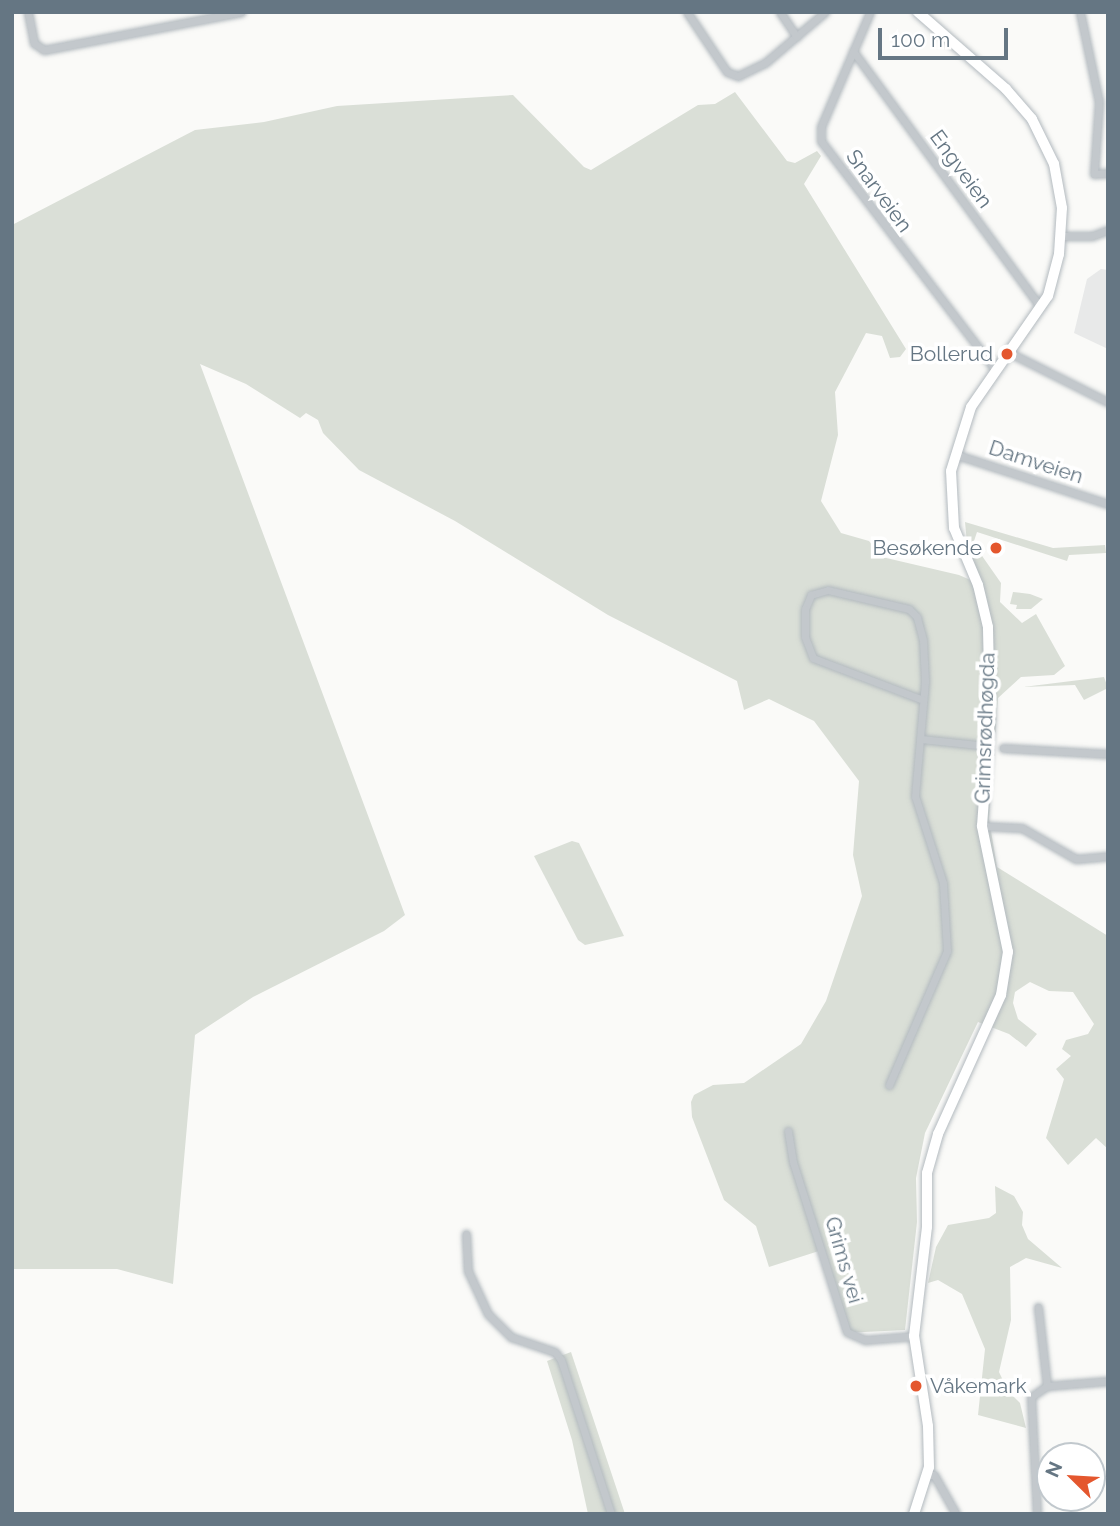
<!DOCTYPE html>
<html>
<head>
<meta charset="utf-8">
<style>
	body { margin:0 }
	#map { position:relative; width:1120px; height:1526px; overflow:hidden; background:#fafaf8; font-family:Raleway,sans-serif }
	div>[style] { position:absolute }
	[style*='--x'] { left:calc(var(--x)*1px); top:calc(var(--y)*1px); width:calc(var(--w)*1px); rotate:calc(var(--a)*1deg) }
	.built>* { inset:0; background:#e8e9e9 }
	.green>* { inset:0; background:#dadfd7 }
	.roads { filter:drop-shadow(0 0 2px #b3babf) drop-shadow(0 0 2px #b3babf) }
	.minor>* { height:7px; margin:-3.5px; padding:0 3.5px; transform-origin:3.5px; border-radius:3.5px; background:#c3c8cc }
	.secondary>* { height:10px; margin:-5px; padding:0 5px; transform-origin:5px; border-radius:5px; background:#fff }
	.dots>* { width:19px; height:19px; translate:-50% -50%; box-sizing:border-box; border:4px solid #fff; border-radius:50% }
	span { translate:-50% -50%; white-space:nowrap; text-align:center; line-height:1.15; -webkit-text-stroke:7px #fff; paint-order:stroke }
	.street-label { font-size:21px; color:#657683 }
	.poi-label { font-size:21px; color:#657683 }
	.right { translate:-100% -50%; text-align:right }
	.left { translate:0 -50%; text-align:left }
	.frame { position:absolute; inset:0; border:14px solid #657683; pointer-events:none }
	.north { position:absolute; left:1036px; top:1442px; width:70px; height:70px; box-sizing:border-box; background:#fff; border:2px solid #c1c8cd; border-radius:50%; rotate:294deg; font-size:19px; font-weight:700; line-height:28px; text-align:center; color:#657683 }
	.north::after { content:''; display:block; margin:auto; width:24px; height:32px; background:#e4572e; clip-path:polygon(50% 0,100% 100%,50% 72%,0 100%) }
	.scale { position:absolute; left:878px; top:28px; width:130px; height:32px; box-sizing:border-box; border:4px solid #657683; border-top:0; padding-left:9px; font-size:21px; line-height:24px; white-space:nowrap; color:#657683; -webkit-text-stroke:5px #fff; paint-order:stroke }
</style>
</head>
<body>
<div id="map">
	<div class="built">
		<i style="clip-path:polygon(1101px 269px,1108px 270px,1108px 349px,1074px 333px,1087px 279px)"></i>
	</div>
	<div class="green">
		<i style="clip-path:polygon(735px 92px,787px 161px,795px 163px,817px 151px,821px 156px,804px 184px,906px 349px,900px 357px,890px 358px,882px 336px,866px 333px,835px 392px,838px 435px,821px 501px,841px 533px,869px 541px,882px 557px,959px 575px,982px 585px,971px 556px,980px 553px,1001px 583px,1000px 602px,1022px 623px,1036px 614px,1065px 666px,1054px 675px,1021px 677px,998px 698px,989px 819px,997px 867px,1108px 936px,1108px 1149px,1096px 1138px,1068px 1165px,1046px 1138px,1064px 1079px,1056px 1069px,1071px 1056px,1062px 1049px,1066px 1040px,1088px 1034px,1094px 1024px,1073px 992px,1049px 991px,1030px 982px,1015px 992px,1013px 1003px,1018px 1019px,1037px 1034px,1026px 1047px,1009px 1034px,978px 1022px,925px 1133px,916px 1178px,917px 1222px,905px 1330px,844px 1333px,822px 1250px,769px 1267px,756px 1226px,724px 1200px,692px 1117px,691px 1102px,694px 1095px,713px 1085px,744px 1083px,801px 1044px,826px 1001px,862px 896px,853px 855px,859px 781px,814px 721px,769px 699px,744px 710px,737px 681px,608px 615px,455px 521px,359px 470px,323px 433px,318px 420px,306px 413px,300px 418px,246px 384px,200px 364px,405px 915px,384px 931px,253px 997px,195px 1035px,173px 1284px,117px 1269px,12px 1269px,12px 225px,195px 130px,264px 122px,337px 106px,513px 95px,584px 167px,591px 170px,698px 105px,715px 104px)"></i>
		<i style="clip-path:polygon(965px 522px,1053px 548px,1105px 545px,1106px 553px,1069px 555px,1067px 561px,977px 532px,974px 541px,967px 543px)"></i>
		<i style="clip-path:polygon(1013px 592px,1030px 594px,1043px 599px,1031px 609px,1016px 609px,1017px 605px,1010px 604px)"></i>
		<i style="clip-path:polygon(1104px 677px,1108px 688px,1084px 700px,1075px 685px,1023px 687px)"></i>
		<i style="clip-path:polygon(572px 841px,579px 843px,624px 936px,585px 945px,578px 940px,534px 856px)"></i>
		<i style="clip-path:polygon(995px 1186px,1014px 1196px,1023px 1212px,1022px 1225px,1028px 1239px,1062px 1268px,1026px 1258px,1010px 1267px,1011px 1320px,999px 1372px,1008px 1391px,1020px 1403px,1026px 1428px,978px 1415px,985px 1349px,962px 1294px,938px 1280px,928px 1283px,936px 1247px,948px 1225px,989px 1218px,996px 1213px)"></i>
		<i style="clip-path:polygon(571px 1352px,625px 1514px,588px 1514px,572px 1440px,547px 1361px)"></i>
	</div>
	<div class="roads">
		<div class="minor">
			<i style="--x:28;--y:12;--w:32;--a:79"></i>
			<i style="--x:34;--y:43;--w:12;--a:35"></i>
			<i style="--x:44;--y:50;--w:201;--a:-10.9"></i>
			<i style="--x:687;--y:12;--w:72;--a:56.3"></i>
			<i style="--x:727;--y:72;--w:12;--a:20"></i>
			<i style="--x:738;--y:76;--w:30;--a:-26"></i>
			<i style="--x:765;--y:63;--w:79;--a:-40.4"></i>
			<i style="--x:780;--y:12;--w:30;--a:56"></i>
			<i style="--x:870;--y:12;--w:125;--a:113.1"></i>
			<i style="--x:821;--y:127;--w:14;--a:90"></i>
			<i style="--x:821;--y:141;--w:289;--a:52.7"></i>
			<i style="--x:1080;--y:12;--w:92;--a:78.1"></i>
			<i style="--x:1099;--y:102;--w:72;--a:94"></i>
			<i style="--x:1094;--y:174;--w:14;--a:-4"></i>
			<i style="--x:853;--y:51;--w:318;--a:53.8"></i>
			<i style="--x:1062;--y:236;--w:30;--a:0"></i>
			<i style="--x:1092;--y:236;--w:17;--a:-21"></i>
			<i style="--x:1010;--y:353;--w:110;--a:26.6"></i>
			<i style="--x:954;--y:454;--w:162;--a:18"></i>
			<i style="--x:921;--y:739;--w:67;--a:6"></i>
			<i style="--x:1003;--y:748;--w:105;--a:3.3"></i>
			<i style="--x:982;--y:826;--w:40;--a:2.9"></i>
			<i style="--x:1022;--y:828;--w:62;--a:29.9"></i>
			<i style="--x:1076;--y:859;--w:32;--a:-5"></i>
			<i style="--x:889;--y:1085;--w:146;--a:-66.6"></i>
			<i style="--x:947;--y:951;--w:68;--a:-93.4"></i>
			<i style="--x:943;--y:883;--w:91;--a:-107.8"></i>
			<i style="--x:915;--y:796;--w:115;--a:-85"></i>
			<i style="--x:925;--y:681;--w:41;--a:-92.8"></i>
			<i style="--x:923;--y:640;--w:24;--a:-105"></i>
			<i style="--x:917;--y:617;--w:11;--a:-135"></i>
			<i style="--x:909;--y:609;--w:83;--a:-166.8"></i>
			<i style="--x:828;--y:590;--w:18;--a:164"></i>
			<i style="--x:811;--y:595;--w:15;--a:113"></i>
			<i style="--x:805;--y:609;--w:28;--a:90"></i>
			<i style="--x:805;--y:637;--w:22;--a:69"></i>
			<i style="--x:813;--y:658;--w:118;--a:20.9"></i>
			<i style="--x:788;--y:1131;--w:31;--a:81"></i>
			<i style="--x:793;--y:1162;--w:178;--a:72.4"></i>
			<i style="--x:847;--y:1332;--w:20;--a:24"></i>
			<i style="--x:865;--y:1340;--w:49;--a:-4.7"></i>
			<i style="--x:466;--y:1234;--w:37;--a:87"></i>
			<i style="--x:468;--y:1271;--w:47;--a:65.1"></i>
			<i style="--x:488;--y:1314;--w:33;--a:45"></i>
			<i style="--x:511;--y:1337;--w:46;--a:18.8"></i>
			<i style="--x:555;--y:1352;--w:10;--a:53"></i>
			<i style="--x:561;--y:1360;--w:162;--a:72"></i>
			<i style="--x:1038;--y:1307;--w:80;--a:83.5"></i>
			<i style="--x:928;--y:1475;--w:6;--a:0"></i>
			<i style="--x:934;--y:1475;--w:45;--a:60.6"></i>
			<i style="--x:1037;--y:1514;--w:117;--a:-92.9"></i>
			<i style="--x:1031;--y:1397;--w:19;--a:-35"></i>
			<i style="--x:1047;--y:1386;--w:61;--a:-4.7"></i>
		</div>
		<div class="secondary">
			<i style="--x:914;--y:1514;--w:49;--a:-72.3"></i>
			<i style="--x:929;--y:1467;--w:41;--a:-91.4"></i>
			<i style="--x:928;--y:1426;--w:91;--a:-98.8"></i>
			<i style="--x:914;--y:1336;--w:110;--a:-83.2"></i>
			<i style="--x:927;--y:1227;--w:54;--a:-90"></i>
			<i style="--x:927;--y:1173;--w:41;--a:-74.2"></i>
			<i style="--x:938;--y:1134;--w:153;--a:-65.6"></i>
			<i style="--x:1001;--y:995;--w:44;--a:-80.8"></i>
			<i style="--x:1008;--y:952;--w:129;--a:-101.7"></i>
			<i style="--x:982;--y:826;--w:109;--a:-85.8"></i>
			<i style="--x:990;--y:717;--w:90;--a:-91.3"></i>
			<i style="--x:988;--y:627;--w:43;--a:-103.4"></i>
			<i style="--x:978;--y:585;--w:62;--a:-112.8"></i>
			<i style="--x:954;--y:528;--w:57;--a:-93"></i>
			<i style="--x:951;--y:471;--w:67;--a:-72.6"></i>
			<i style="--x:971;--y:407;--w:135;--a:-55.3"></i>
			<i style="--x:1048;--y:296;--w:43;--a:-75.3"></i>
			<i style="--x:1059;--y:254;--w:46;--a:-86.3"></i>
			<i style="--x:1062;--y:208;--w:45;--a:-100.3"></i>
			<i style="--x:1054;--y:164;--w:50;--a:-116.1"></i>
			<i style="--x:1032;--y:119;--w:40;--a:-131"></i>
			<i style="--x:1006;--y:89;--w:117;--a:-138.8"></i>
		</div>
	</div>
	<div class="dots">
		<i style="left:1007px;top:354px;background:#e4572e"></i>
		<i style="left:996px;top:548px;background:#e4572e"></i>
		<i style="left:916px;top:1386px;background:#e4572e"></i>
	</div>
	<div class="street-label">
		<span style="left:961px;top:169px;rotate:54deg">Engveien</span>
		<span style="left:879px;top:191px;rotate:54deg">Snarveien</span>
		<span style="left:1036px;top:462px;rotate:18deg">Damveien</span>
		<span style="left:985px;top:728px;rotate:-88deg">Grimsrødhøgda</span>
		<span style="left:844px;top:1260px;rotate:74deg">Grims vei</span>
	</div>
	<div class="poi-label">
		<span class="right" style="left:993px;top:354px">Bollerud</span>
		<span class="right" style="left:982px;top:548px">Besøkende</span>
		<span class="left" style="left:930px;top:1386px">Våkemark</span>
	</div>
	<div class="frame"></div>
	<div class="north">N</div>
	<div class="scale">100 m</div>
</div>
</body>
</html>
